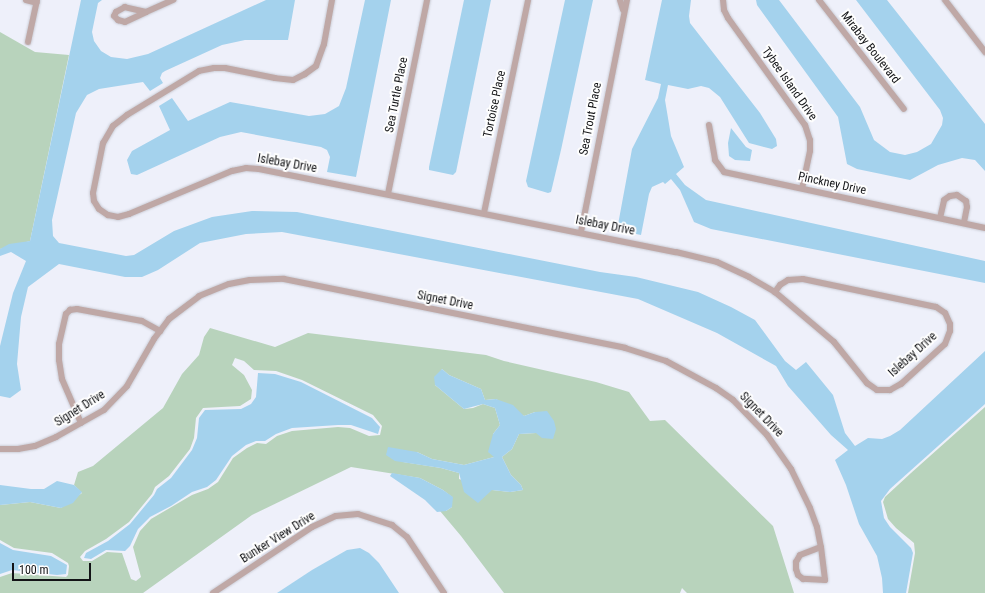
<!DOCTYPE html>
<html>
<head>
<meta charset="utf-8">
<style>
	body { margin:0 }
	#map { position:relative; width:985px; height:593px; overflow:hidden; background:#eef0fa; font-family:"Roboto Condensed",sans-serif }
	div>[style] { position:absolute }
	[style*='--x'] { left:calc(var(--x)*1px); top:calc(var(--y)*1px); width:calc(var(--w)*1px); rotate:calc(var(--a)*1deg) }
	.green>* { inset:0; background:#b8d3bc }
	.water>* { inset:0; background:#a4d2ed }
	.roads { filter:drop-shadow(0 0 1px #cbcdd6) drop-shadow(0 0 1px #cbcdd6) }
	.minor>* { height:6px; margin:-3px; padding:0 3px; transform-origin:3px; border-radius:3px; background:#bfa8a6 }
	span { translate:-50% -50%; white-space:nowrap; text-align:center; line-height:1.15; -webkit-text-stroke:4px #fefefe; paint-order:stroke }
	.street-label { font-size:12px; color:#131417 }
	.scale { position:absolute; left:12px; top:563px; width:79px; height:18px; box-sizing:border-box; border:2px solid #131417; border-top:0; padding-left:5px; font-size:12px; line-height:14px; white-space:nowrap; color:#131417; -webkit-text-stroke:3px #fefefe; paint-order:stroke }
</style>
</head>
<body>
<div id="map">
	<div class="green">
		<i style="clip-path:polygon(0 32px,35px 52px,69px 55px,30px 241px,0 249px)"></i>
		<i style="clip-path:polygon(evenodd,210px 328px,275px 347px,308px 333px,486px 355px,504px 361px,596px 382px,629px 392px,650px 421px,665px 420px,773px 526px,794px 593px,687px 593px,682px 588px,680px 593px,504px 593px,461px 536px,440px 511px,446px 511px,452px 507px,452px 497px,443px 490px,420px 478px,351px 467px,252px 515px,143px 593px,0 593px,0 577px,12px 573px,66px 577px,68px 575px,69px 566px,68px 563px,52px 553px,14px 548px,0 540px,0 505px,30px 502px,61px 508px,82px 493px,74px 485px,78px 472px,93px 466px,163px 408px,182px 374px,199px 355px,204px 337px,210px 328px,235px 358px,244px 361px,254px 370px,276px 371px,302px 380px,373px 415px,382px 426px,380px 435px,369px 436px,350px 428px,338px 427px,292px 431px,277px 436px,266px 444px,257px 443px,247px 448px,233px 458px,218px 482px,208px 489px,192px 495px,151px 519px,140px 531px,133px 547px,141px 577px,136px 581px,131px 579px,122px 553px,107px 552px,92px 561px,83px 561px,80px 557px,85px 551px,106px 539px,129px 522px,152px 494px,155px 487px,169px 476px,190px 449px,194px 438px,196px 418px,203px 408px,240px 406px,251px 399px,252px 390px,244px 375px,232px 365px,235px 358px,210px 328px,442px 369px,449px 375px,481px 389px,485px 400px,496px 399px,524px 416px,535px 412px,536px 433px,519px 434px,512px 449px,502px 457px,511px 475px,521px 485px,523px 490px,510px 492px,492px 490px,459px 479px,459px 473px,441px 468px,403px 462px,417px 452px,432px 459px,464px 465px,494px 457px,493px 434px,500px 425px,495px 408px,483px 404px,473px 408px,464px 409px,435px 385px,442px 369px)"></i>
		<i style="clip-path:polygon(985px 407px,985px 593px,908px 593px,915px 553px,914px 543px,896px 528px,888px 519px,883px 502px,885px 497px,911px 473px)"></i>
	</div>
	<div class="water">
		<i style="clip-path:polygon(81px 0,102px 0,98px 3px,92px 32px,94px 41px,101px 51px,111px 57px,127px 59px,148px 54px,266px 0,295px 0,288px 40px,245px 40px,222px 45px,165px 71px,162px 73px,160px 78px,163px 83px,150px 91px,143px 82px,99px 89px,87px 95px,76px 113px,52px 220px,53px 236px,59px 243px,126px 256px,134px 255px,174px 231px,212px 217px,252px 211px,297px 212px,600px 272px,636px 277px,698px 292px,731px 307px,755px 320px,785px 361px,796px 370px,806px 362px,833px 395px,845px 433px,855px 446px,868px 438px,882px 439px,890px 436px,900px 430px,985px 351px,985px 404px,890px 489px,881px 501px,884px 518px,890px 527px,911px 548px,913px 553px,906px 593px,883px 593px,882px 578px,877px 556px,859px 524px,846px 485px,835px 460px,848px 450px,831px 435px,788px 386px,776px 366px,717px 333px,638px 299px,282px 232px,246px 234px,200px 243px,158px 270px,142px 277px,125px 277px,59px 264px,28px 287px,21px 317px,17px 364px,21px 390px,10px 398px,0 396px,0 346px,13px 293px,26px 261px,11px 252px,0 256px,0 249px,9px 244px,30px 241px)"></i>
		<i style="clip-path:polygon(365px 0,391px 0,356px 177px,327px 172px,330px 157px,327px 150px,321px 147px,241px 132px,220px 137px,137px 175px,131px 174px,127px 160px,132px 151px,170px 130px,159px 106px,172px 98px,188px 121px,230px 102px,309px 116px,325px 114px,339px 106px,346px 88px)"></i>
		<i style="clip-path:polygon(464px 0,491px 0,456px 172px,453px 175px,429px 170px,429px 167px)"></i>
		<i style="clip-path:polygon(565px 0,593px 0,561px 150px,551px 192px,548px 193px,528px 187px,526px 181px)"></i>
		<i style="clip-path:polygon(662px 0,691px 0,689px 16px,690px 23px,760px 113px,776px 139px,777px 146px,772px 149px,749px 143px,720px 97px,709px 88px,701px 86px,688px 89px,668px 85px,665px 100px,671px 136px,684px 167px,676px 174px,685px 185px,706px 200px,985px 261px,985px 283px,711px 229px,694px 222px,680px 190px,671px 179px,665px 184px,663px 182px,652px 187px,649px 194px,641px 235px,617px 230px,632px 149px,658px 98px,661px 84px,645px 80px)"></i>
		<i style="clip-path:polygon(756px 0,779px 0,860px 107px,874px 140px,890px 152px,905px 155px,917px 152px,931px 144px,942px 125px,943px 118px,940px 110px,856px 0,887px 0,985px 124px,985px 171px,975px 160px,962px 158px,938px 165px,910px 180px,857px 169px,847px 164px,838px 117px,757px 5px)"></i>
		<i style="clip-path:polygon(731px 128px,746px 147px,752px 150px,750px 161px,735px 160px,729px 156px,728px 143px)"></i>
		<i style="clip-path:polygon(442px 369px,449px 375px,481px 389px,485px 400px,496px 399px,513px 405px,524px 416px,535px 412px,547px 411px,554px 421px,556px 429px,553px 439px,542px 438px,536px 433px,519px 434px,512px 449px,502px 457px,511px 475px,521px 485px,523px 490px,510px 492px,492px 490px,478px 503px,464px 492px,459px 473px,441px 468px,395px 461px,386px 455px,388px 447px,417px 452px,432px 459px,464px 465px,494px 457px,488px 452px,493px 434px,500px 425px,495px 408px,483px 404px,464px 409px,435px 385px,434px 377px)"></i>
		<i style="clip-path:polygon(258px 373px,275px 374px,301px 382px,372px 418px,380px 427px,378px 434px,351px 425px,338px 425px,292px 428px,276px 434px,265px 441px,256px 441px,246px 445px,232px 456px,216px 480px,207px 487px,192px 492px,171px 506px,150px 517px,138px 529px,130px 546px,125px 551px,106px 550px,91px 559px,84px 558px,86px 553px,108px 541px,130px 524px,154px 495px,157px 489px,171px 478px,192px 450px,197px 438px,199px 418px,205px 410px,241px 409px,251px 404px,256px 397px)"></i>
		<i style="clip-path:polygon(392px 473px,420px 478px,443px 490px,453px 497px,452px 507px,446px 511px,437px 512px,425px 500px,390px 476px)"></i>
		<i style="clip-path:polygon(57px 481px,74px 485px,82px 492px,73px 503px,61px 508px,30px 502px,0 505px,0 485px,31px 489px,44px 489px)"></i>
		<i style="clip-path:polygon(0 543px,13px 550px,51px 556px,67px 565px,66px 574px,57px 575px,12px 570px,0 574px)"></i>
		<i style="clip-path:polygon(360px 548px,369px 553px,379px 563px,399px 593px,277px 593px,312px 570px,347px 550px)"></i>
	</div>
	<div class="roads">
		<div class="minor">
			<i style="--x:26;--y:0;--w:11;--a:15"></i>
			<i style="--x:332;--y:0;--w:45;--a:100.3"></i>
			<i style="--x:324;--y:44;--w:23;--a:110"></i>
			<i style="--x:316;--y:66;--w:14;--a:144"></i>
			<i style="--x:305;--y:74;--w:13;--a:153"></i>
			<i style="--x:293;--y:80;--w:18;--a:-174"></i>
			<i style="--x:275;--y:78;--w:51;--a:-168.7"></i>
			<i style="--x:225;--y:68;--w:11;--a:180"></i>
			<i style="--x:214;--y:68;--w:15;--a:169"></i>
			<i style="--x:199;--y:71;--w:84;--a:148.6"></i>
			<i style="--x:127;--y:115;--w:18;--a:142"></i>
			<i style="--x:113;--y:126;--w:20;--a:120"></i>
			<i style="--x:103;--y:143;--w:51;--a:101.3"></i>
			<i style="--x:93;--y:193;--w:8;--a:83"></i>
			<i style="--x:94;--y:201;--w:9;--a:58"></i>
			<i style="--x:99;--y:209;--w:11;--a:34"></i>
			<i style="--x:108;--y:215;--w:10;--a:11"></i>
			<i style="--x:118;--y:217;--w:11;--a:-15"></i>
			<i style="--x:129;--y:214;--w:112;--a:-22.7"></i>
			<i style="--x:232;--y:171;--w:14;--a:-12"></i>
			<i style="--x:246;--y:168;--w:13;--a:4"></i>
			<i style="--x:259;--y:169;--w:425;--a:11.3"></i>
			<i style="--x:676;--y:252;--w:42;--a:13.7"></i>
			<i style="--x:717;--y:262;--w:35;--a:25"></i>
			<i style="--x:749;--y:277;--w:30;--a:30"></i>
			<i style="--x:775;--y:292;--w:77;--a:40.3"></i>
			<i style="--x:834;--y:342;--w:53;--a:51.2"></i>
			<i style="--x:867;--y:383;--w:12;--a:35"></i>
			<i style="--x:877;--y:390;--w:13;--a:0"></i>
			<i style="--x:890;--y:390;--w:13;--a:-29"></i>
			<i style="--x:901;--y:384;--w:59;--a:-42.3"></i>
			<i style="--x:945;--y:344;--w:14;--a:-69"></i>
			<i style="--x:950;--y:331;--w:7;--a:-90"></i>
			<i style="--x:950;--y:324;--w:12;--a:-114"></i>
			<i style="--x:945;--y:313;--w:11;--a:-146"></i>
			<i style="--x:936;--y:307;--w:136;--a:-168.1"></i>
			<i style="--x:803;--y:279;--w:15;--a:176"></i>
			<i style="--x:788;--y:280;--w:9;--a:148"></i>
			<i style="--x:780;--y:285;--w:9;--a:126"></i>
			<i style="--x:620;--y:0;--w:10;--a:73"></i>
			<i style="--x:723;--y:0;--w:10;--a:84"></i>
			<i style="--x:724;--y:10;--w:9;--a:63"></i>
			<i style="--x:728;--y:18;--w:132;--a:54.3"></i>
			<i style="--x:805;--y:125;--w:16;--a:72"></i>
			<i style="--x:810;--y:140;--w:11;--a:90"></i>
			<i style="--x:810;--y:151;--w:38;--a:102"></i>
			<i style="--x:819;--y:0;--w:138;--a:52.1"></i>
			<i style="--x:945;--y:0;--w:66;--a:52.4"></i>
			<i style="--x:146;--y:12;--w:22;--a:-167"></i>
			<i style="--x:125;--y:7;--w:10;--a:151"></i>
			<i style="--x:116;--y:12;--w:4;--a:117"></i>
			<i style="--x:114;--y:16;--w:6;--a:45"></i>
			<i style="--x:118;--y:20;--w:7;--a:16"></i>
			<i style="--x:125;--y:22;--w:23;--a:-25"></i>
			<i style="--x:146;--y:12;--w:30;--a:-24"></i>
			<i style="--x:28;--y:42;--w:43;--a:-77.9"></i>
			<i style="--x:709;--y:125;--w:36;--a:80"></i>
			<i style="--x:715;--y:160;--w:15;--a:53"></i>
			<i style="--x:724;--y:172;--w:267;--a:12.1"></i>
			<i style="--x:388;--y:194;--w:198;--a:-78.6"></i>
			<i style="--x:484;--y:213;--w:217;--a:-78.3"></i>
			<i style="--x:940;--y:218;--w:18;--a:-77"></i>
			<i style="--x:944;--y:200;--w:7;--a:-34"></i>
			<i style="--x:950;--y:196;--w:7;--a:-8"></i>
			<i style="--x:957;--y:195;--w:11;--a:34"></i>
			<i style="--x:966;--y:201;--w:6;--a:81"></i>
			<i style="--x:967;--y:207;--w:16;--a:101"></i>
			<i style="--x:581;--y:232;--w:237;--a:-78.8"></i>
			<i style="--x:81;--y:423;--w:48;--a:-113.4"></i>
			<i style="--x:62;--y:379;--w:19;--a:-99"></i>
			<i style="--x:59;--y:360;--w:16;--a:-90"></i>
			<i style="--x:59;--y:344;--w:31;--a:-77"></i>
			<i style="--x:66;--y:314;--w:6;--a:-45"></i>
			<i style="--x:70;--y:310;--w:7;--a:-8"></i>
			<i style="--x:77;--y:309;--w:66;--a:10.5"></i>
			<i style="--x:142;--y:321;--w:21;--a:29"></i>
			<i style="--x:0;--y:449;--w:18;--a:0"></i>
			<i style="--x:18;--y:449;--w:17;--a:-10"></i>
			<i style="--x:35;--y:446;--w:23;--a:-23"></i>
			<i style="--x:56;--y:437;--w:55;--a:-29.4"></i>
			<i style="--x:104;--y:410;--w:33;--a:-46"></i>
			<i style="--x:127;--y:386;--w:54;--a:-60.1"></i>
			<i style="--x:154;--y:339;--w:25;--a:-53"></i>
			<i style="--x:169;--y:319;--w:38;--a:-37"></i>
			<i style="--x:199;--y:296;--w:32;--a:-22"></i>
			<i style="--x:229;--y:284;--w:21;--a:-11"></i>
			<i style="--x:250;--y:280;--w:34;--a:-2"></i>
			<i style="--x:284;--y:279;--w:348;--a:11.4"></i>
			<i style="--x:625;--y:348;--w:43;--a:17.6"></i>
			<i style="--x:666;--y:361;--w:57;--a:28.4"></i>
			<i style="--x:716;--y:388;--w:21;--a:35"></i>
			<i style="--x:733;--y:400;--w:49;--a:45.8"></i>
			<i style="--x:767;--y:435;--w:42;--a:54.8"></i>
			<i style="--x:791;--y:469;--w:43;--a:64"></i>
			<i style="--x:810;--y:508;--w:20;--a:70"></i>
			<i style="--x:817;--y:527;--w:20;--a:79"></i>
			<i style="--x:821;--y:547;--w:33;--a:83"></i>
			<i style="--x:825;--y:580;--w:22;--a:-177"></i>
			<i style="--x:803;--y:579;--w:6;--a:-141"></i>
			<i style="--x:798;--y:575;--w:6;--a:-108"></i>
			<i style="--x:796;--y:569;--w:7;--a:-90"></i>
			<i style="--x:796;--y:562;--w:8;--a:-60"></i>
			<i style="--x:800;--y:555;--w:22;--a:-21"></i>
			<i style="--x:213;--y:593;--w:119;--a:-33.7"></i>
			<i style="--x:312;--y:527;--w:26;--a:-25"></i>
			<i style="--x:336;--y:516;--w:22;--a:-5"></i>
			<i style="--x:358;--y:514;--w:36;--a:18"></i>
			<i style="--x:392;--y:525;--w:19;--a:39"></i>
			<i style="--x:407;--y:537;--w:67;--a:56.5"></i>
		</div>
	</div>
	<div class="street-label">
		<span style="left:870px;top:48px;rotate:52deg">Mirabay Boulevard</span>
		<span style="left:789px;top:84px;rotate:55deg">Tybee Island Drive</span>
		<span style="left:397px;top:95px;rotate:-79deg">Sea Turtle Place</span>
		<span style="left:495px;top:104px;rotate:-78deg">Tortoise Place</span>
		<span style="left:591px;top:119px;rotate:-79deg">Sea Trout Place</span>
		<span style="left:287px;top:164px;rotate:10deg">Islebay Drive</span>
		<span style="left:832px;top:184px;rotate:12deg">Pinckney Drive</span>
		<span style="left:605px;top:226px;rotate:11deg">Islebay Drive</span>
		<span style="left:445px;top:301px;rotate:11deg">Signet Drive</span>
		<span style="left:913px;top:355px;rotate:-42deg">Islebay Drive</span>
		<span style="left:80px;top:409px;rotate:-32deg">Signet Drive</span>
		<span style="left:761px;top:415px;rotate:46deg">Signet Drive</span>
		<span style="left:278px;top:538px;rotate:-32deg">Bunker View Drive</span>
	</div>
	<div class="scale">100 m</div>
</div>
</body>
</html>
